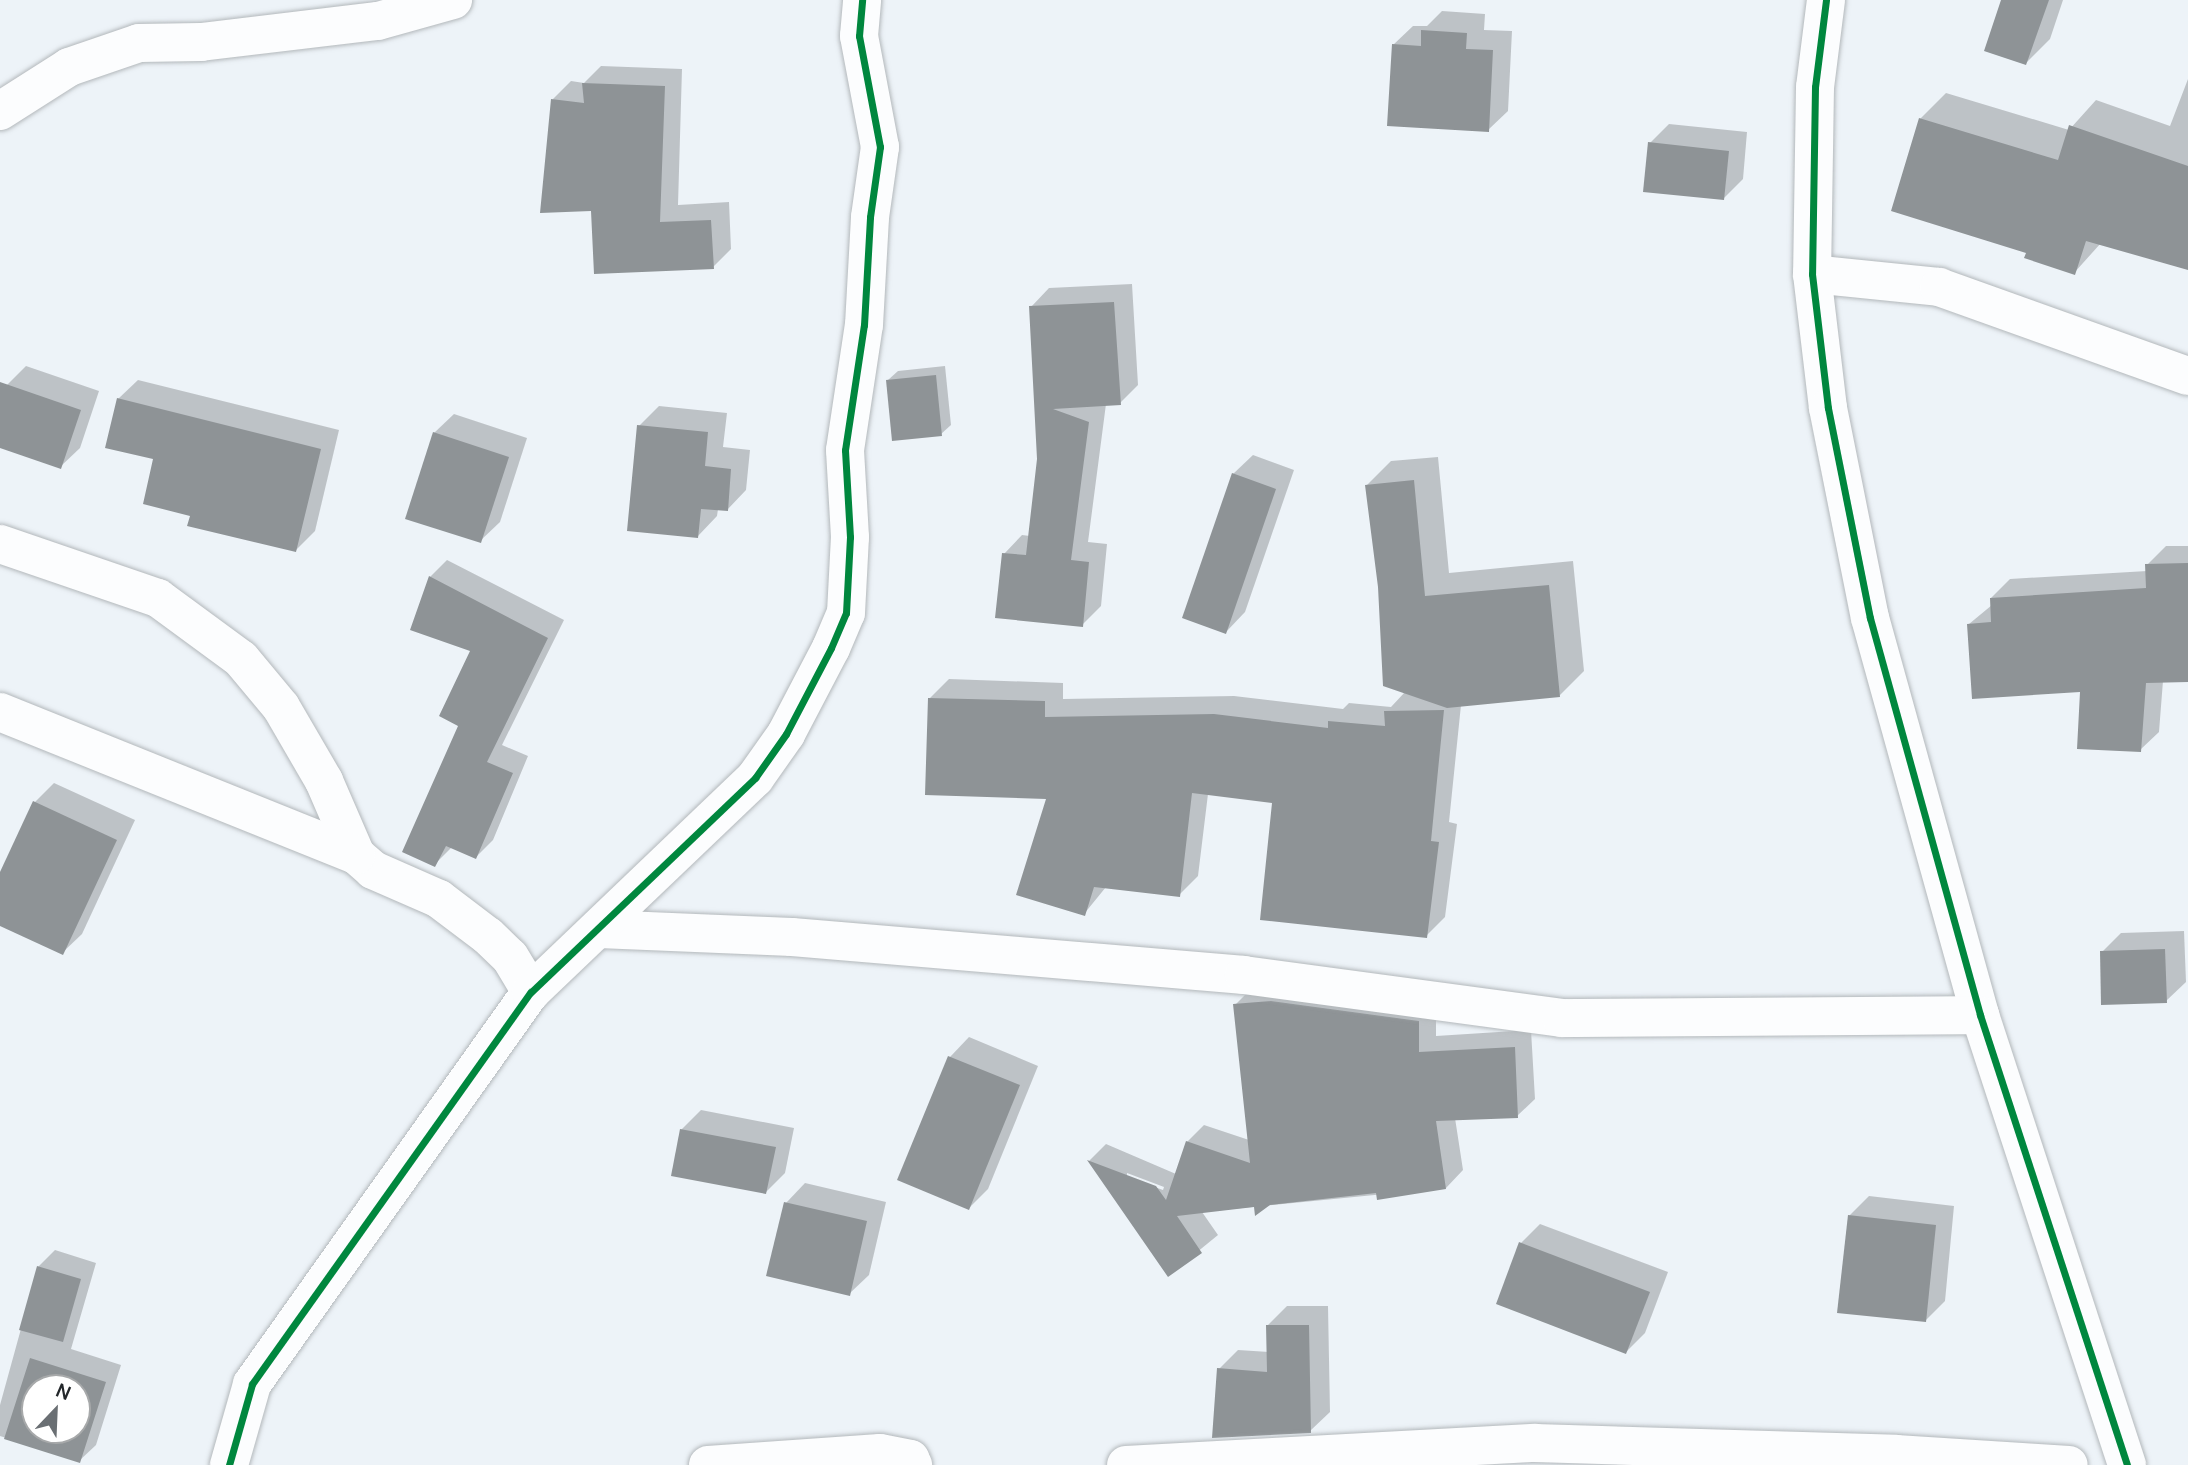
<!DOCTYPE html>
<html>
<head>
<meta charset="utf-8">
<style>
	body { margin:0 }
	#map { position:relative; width:2188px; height:1465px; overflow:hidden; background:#edf3f8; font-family:Manrope,sans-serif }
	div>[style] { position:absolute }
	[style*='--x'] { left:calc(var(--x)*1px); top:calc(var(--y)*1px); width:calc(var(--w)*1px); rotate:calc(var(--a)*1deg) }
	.shadow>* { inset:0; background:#0003 }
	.building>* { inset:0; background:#8e9396 }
	.roads { filter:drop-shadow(0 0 2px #b3b8bb) drop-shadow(0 0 2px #b3b8bb) }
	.street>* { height:38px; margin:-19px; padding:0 19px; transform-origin:19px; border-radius:19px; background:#fcfdfe }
	.cycleway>* { height:7px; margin:-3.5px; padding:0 3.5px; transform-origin:3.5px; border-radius:3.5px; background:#00873e }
	span { translate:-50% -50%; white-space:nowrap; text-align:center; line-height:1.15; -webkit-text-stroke:7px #fff; paint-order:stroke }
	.north { position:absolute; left:21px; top:1374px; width:70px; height:70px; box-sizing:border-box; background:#fff; border:2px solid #a7a9aa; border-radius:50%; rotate:23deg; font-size:19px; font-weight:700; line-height:28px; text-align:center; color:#24282b }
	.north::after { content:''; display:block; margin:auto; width:24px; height:32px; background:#6a6f73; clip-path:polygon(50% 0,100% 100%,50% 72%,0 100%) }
</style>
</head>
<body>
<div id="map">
	<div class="shadow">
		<i style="clip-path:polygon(2003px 0,2063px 0,2050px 39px,2026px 63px)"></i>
		<i style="clip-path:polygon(1442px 11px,1485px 14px,1484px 30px,1512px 31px,1508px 111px,1488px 130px,1393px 45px,1413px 26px,1427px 26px)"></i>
		<i style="clip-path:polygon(601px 66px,682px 69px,678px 205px,729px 202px,731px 249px,713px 267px,593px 210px,553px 99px,571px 81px,584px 83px)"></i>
		<i style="clip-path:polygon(2188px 79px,2188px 268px,2101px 243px,2074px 273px,2028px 252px,1920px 119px,1946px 93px,2069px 130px,2096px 100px,2170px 126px)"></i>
		<i style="clip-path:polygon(1669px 124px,1747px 132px,1743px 179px,1724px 198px,1650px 143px)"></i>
		<i style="clip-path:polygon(1132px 284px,1138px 385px,1120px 403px,1106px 404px,1088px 542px,1107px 544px,1101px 606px,1082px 625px,1004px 554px,1022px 535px,1030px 536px,1039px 459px,1031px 307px,1049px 288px)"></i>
		<i style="clip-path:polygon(26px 366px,99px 391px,80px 448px,60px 467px,0 446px,0 406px,7px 385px)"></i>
		<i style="clip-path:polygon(945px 366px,951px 425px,941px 434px,888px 380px,898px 371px)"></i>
		<i style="clip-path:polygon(138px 380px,339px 430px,315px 531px,296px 550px,192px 515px,118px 399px)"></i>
		<i style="clip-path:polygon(659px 406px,727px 413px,723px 447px,750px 450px,746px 490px,727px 510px,718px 509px,717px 516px,698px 536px,639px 426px)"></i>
		<i style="clip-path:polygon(454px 414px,527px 438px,500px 522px,480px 541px,434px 433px)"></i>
		<i style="clip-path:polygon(1253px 455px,1294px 470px,1245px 612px,1226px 632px,1233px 474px)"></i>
		<i style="clip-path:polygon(1438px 457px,1449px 573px,1573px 561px,1584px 671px,1559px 696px,1461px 705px,1449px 822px,1457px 824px,1445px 917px,1426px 936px,1274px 802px,1208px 794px,1198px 876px,1179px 895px,1106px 887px,1084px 914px,1049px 797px,930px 698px,949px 679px,1063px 683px,1063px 699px,1234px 696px,1343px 709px,1349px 703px,1391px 707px,1405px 692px,1379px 586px,1367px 485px,1391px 461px)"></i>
		<i style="clip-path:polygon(2166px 546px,2188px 546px,2188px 680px,2163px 681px,2159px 732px,2140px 750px,2082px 690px,1969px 624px,1992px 605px,1991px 598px,2010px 579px,2147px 571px,2147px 565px)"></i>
		<i style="clip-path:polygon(447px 560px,564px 620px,502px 745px,528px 756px,493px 840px,476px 857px,452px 847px,434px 865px,472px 650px,430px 577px)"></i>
		<i style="clip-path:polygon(54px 783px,135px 820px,82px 934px,62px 953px,0 924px,0 876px,35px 802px)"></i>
		<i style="clip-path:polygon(2184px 931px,2186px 982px,2166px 1001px,2102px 952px,2121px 933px)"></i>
		<i style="clip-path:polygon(evenodd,1252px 988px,1436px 1004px,1436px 1036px,1531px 1030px,1535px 1099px,1517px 1116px,1455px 1118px,1463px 1170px,1446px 1188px,1202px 1212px,1218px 1235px,1169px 1275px,1089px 1161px,1106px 1144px,1176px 1174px,1187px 1142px,1204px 1125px,1249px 1140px,1235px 1005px,1252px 988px,1127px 1173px,1164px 1187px,1163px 1190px,1127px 1177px,1127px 1173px)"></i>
		<i style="clip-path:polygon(969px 1037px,1038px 1066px,988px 1189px,969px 1208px,950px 1057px)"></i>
		<i style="clip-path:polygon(701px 1110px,794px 1128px,785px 1173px,766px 1192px,681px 1130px)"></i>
		<i style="clip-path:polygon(805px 1183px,886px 1202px,869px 1275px,849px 1294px,786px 1203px)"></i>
		<i style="clip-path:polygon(1869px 1196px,1954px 1206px,1945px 1301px,1925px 1321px,1849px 1216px)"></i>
		<i style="clip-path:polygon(1540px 1224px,1668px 1272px,1645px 1333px,1626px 1352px,1521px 1243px)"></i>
		<i style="clip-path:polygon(evenodd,55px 1250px,96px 1263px,71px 1349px,121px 1365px,96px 1445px,79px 1461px,0 1436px,0 1405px,38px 1267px,55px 1250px,35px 1388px,77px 1388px,77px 1430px,35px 1430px,35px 1388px)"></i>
		<i style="clip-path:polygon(1287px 1306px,1328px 1306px,1330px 1412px,1310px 1431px,1219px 1369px,1238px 1350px,1269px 1352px,1268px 1325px)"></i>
	</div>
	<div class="building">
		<i style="clip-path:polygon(2001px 0,2049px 0,2026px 65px,1984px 51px)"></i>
		<i style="clip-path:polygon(1421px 30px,1467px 33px,1466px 49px,1493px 50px,1489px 132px,1387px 126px,1392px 44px,1421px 46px)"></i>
		<i style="clip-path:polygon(582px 83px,665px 86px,660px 222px,711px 220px,714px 269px,594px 274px,591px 211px,540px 213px,551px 99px,584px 103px)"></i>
		<i style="clip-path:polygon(1919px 118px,2058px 160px,2069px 125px,2188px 166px,2188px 270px,2086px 241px,2075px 275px,2024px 258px,2026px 253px,1891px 211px)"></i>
		<i style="clip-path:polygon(1648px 142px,1729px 151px,1724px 200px,1643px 192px)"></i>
		<i style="clip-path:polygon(1114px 302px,1121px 405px,1053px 409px,1089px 422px,1071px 560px,1089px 562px,1083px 627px,995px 618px,1002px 553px,1026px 555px,1037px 459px,1029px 306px)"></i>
		<i style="clip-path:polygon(936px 375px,942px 436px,892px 441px,886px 380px)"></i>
		<i style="clip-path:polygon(0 382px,81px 410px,61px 469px,0 448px)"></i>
		<i style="clip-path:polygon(117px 398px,321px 449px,296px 552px,187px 526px,190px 516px,143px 504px,153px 459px,105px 448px)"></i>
		<i style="clip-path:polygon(637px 425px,708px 432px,705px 466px,731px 469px,728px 511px,701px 509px,698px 538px,627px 531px)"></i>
		<i style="clip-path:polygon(433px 432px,509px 457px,481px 543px,405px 519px)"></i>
		<i style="clip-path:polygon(1232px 473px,1276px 489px,1226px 634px,1182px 618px)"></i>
		<i style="clip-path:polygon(1414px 480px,1425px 596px,1549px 585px,1560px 697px,1447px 708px,1383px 686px,1378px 587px,1365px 485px)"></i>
		<i style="clip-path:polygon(2188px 563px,2188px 682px,2146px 683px,2141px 752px,2077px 749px,2080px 692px,1972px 699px,1967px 624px,1991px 622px,1990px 598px,2146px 588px,2145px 564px)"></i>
		<i style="clip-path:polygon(429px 576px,548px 638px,487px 762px,513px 773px,476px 859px,446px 846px,435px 867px,402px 852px,458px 726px,439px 716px,470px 651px,410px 630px)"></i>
		<i style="clip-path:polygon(928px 698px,1045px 701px,1045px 717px,1214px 714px,1328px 728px,1328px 721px,1385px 726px,1384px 711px,1444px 710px,1431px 841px,1439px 842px,1427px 938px,1260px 920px,1272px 803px,1192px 793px,1180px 897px,1094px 887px,1085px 916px,1016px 895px,1046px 799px,925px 795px)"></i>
		<i style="clip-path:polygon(33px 801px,117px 840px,63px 955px,0 926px,0 872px)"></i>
		<i style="clip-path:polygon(2165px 949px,2167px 1003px,2101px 1005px,2100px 951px)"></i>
		<i style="clip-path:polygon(1271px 1001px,1419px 1021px,1419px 1052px,1515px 1047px,1518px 1118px,1436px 1121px,1446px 1189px,1377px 1200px,1376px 1193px,1270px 1205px,1255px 1216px,1254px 1207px,1177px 1216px,1202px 1253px,1168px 1277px,1087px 1160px,1156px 1186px,1166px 1200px,1186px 1141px,1250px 1163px,1233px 1004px)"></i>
		<i style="clip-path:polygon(948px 1056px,1020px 1085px,969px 1210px,897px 1180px)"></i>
		<i style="clip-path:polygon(680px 1129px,776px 1147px,766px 1194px,671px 1176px)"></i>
		<i style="clip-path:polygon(784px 1202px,867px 1221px,850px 1296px,766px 1276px)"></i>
		<i style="clip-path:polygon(1848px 1215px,1936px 1225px,1926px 1322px,1837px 1313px)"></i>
		<i style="clip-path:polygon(1519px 1242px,1650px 1292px,1626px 1354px,1496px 1304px)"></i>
		<i style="clip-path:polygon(37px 1266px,81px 1279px,63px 1342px,19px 1330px)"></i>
		<i style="clip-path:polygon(1266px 1325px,1309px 1325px,1311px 1433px,1212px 1438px,1217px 1368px,1267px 1372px)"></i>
		<i style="clip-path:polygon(evenodd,30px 1358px,106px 1382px,80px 1463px,4px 1439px,30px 1358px,35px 1388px,77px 1388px,77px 1430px,35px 1430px,35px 1388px)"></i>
	</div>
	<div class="roads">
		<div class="street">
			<i style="--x:1826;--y:0;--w:88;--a:97.2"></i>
			<i style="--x:1815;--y:87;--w:187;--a:90.9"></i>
			<i style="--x:1812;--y:274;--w:135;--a:83.2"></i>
			<i style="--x:1828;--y:408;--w:214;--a:78.7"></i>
			<i style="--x:1870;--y:618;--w:412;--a:74.5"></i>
			<i style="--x:1980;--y:1015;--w:473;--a:71.9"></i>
			<i style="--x:0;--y:111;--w:82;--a:-32.5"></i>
			<i style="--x:69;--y:67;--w:74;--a:-18.9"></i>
			<i style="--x:139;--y:43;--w:62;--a:-0.9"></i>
			<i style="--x:201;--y:42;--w:178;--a:-6.8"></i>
			<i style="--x:378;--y:21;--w:78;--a:-15.6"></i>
			<i style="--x:1812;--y:274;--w:128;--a:5.8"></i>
			<i style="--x:1939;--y:287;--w:264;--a:19.7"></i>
			<i style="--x:0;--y:544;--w:167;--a:18.9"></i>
			<i style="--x:158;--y:598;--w:103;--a:36.3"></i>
			<i style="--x:241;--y:659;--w:62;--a:50.2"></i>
			<i style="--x:281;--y:707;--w:86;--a:59.8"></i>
			<i style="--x:324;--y:781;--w:81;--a:66.6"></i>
			<i style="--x:356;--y:855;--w:23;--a:41"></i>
			<i style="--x:373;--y:870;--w:72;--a:23.7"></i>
			<i style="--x:439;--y:899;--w:61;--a:37.1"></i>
			<i style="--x:488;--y:936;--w:30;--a:44"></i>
			<i style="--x:510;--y:957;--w:41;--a:59"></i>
			<i style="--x:0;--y:712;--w:384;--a:21.9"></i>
			<i style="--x:599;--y:929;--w:193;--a:2.4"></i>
			<i style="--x:792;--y:937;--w:454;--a:4.8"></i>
			<i style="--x:1244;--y:975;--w:320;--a:7.7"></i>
			<i style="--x:1561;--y:1018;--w:419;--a:-0.4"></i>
			<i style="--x:229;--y:1465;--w:84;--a:-74.1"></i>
			<i style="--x:252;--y:1384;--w:481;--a:-54.6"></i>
			<i style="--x:531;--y:992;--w:310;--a:-43.7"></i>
			<i style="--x:755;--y:778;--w:54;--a:-54.8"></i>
			<i style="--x:786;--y:734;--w:97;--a:-62.4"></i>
			<i style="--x:831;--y:648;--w:38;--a:-67"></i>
			<i style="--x:846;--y:613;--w:76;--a:-87"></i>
			<i style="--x:850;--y:537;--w:87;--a:-93.3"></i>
			<i style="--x:845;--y:450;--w:126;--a:-81.4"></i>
			<i style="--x:864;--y:325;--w:108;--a:-86.8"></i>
			<i style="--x:870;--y:217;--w:71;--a:-81.9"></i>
			<i style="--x:880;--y:147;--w:113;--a:-100.7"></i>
			<i style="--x:859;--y:36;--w:36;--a:-85"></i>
			<i style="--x:708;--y:1465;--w:172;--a:-4"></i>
			<i style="--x:880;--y:1453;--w:31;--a:11"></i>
			<i style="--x:910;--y:1459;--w:7;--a:63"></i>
			<i style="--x:1126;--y:1465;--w:410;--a:-3.1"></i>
			<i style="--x:1535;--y:1443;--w:361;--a:1.7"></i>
			<i style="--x:1896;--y:1454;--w:173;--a:3.6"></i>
		</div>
	</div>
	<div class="cycleway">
		<i style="--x:1826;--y:0;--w:88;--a:97.2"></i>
		<i style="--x:1815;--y:87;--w:187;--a:90.9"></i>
		<i style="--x:1812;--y:274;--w:135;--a:83.2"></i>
		<i style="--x:1828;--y:408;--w:214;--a:78.7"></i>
		<i style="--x:1870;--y:618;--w:412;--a:74.5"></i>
		<i style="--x:1980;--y:1015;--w:473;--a:71.9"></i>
		<i style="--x:229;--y:1465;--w:84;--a:-74.1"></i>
		<i style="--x:252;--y:1384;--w:481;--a:-54.6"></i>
		<i style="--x:531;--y:992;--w:310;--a:-43.7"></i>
		<i style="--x:755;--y:778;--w:54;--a:-54.8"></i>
		<i style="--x:786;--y:734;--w:97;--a:-62.4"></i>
		<i style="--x:831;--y:648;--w:38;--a:-67"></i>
		<i style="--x:846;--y:613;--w:76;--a:-87"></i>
		<i style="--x:850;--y:537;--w:87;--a:-93.3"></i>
		<i style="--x:845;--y:450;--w:126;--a:-81.4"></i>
		<i style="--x:864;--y:325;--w:108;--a:-86.8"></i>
		<i style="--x:870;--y:217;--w:71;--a:-81.9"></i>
		<i style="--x:880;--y:147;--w:113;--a:-100.7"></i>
		<i style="--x:859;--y:36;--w:36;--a:-85"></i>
	</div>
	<div class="north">N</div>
</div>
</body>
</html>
